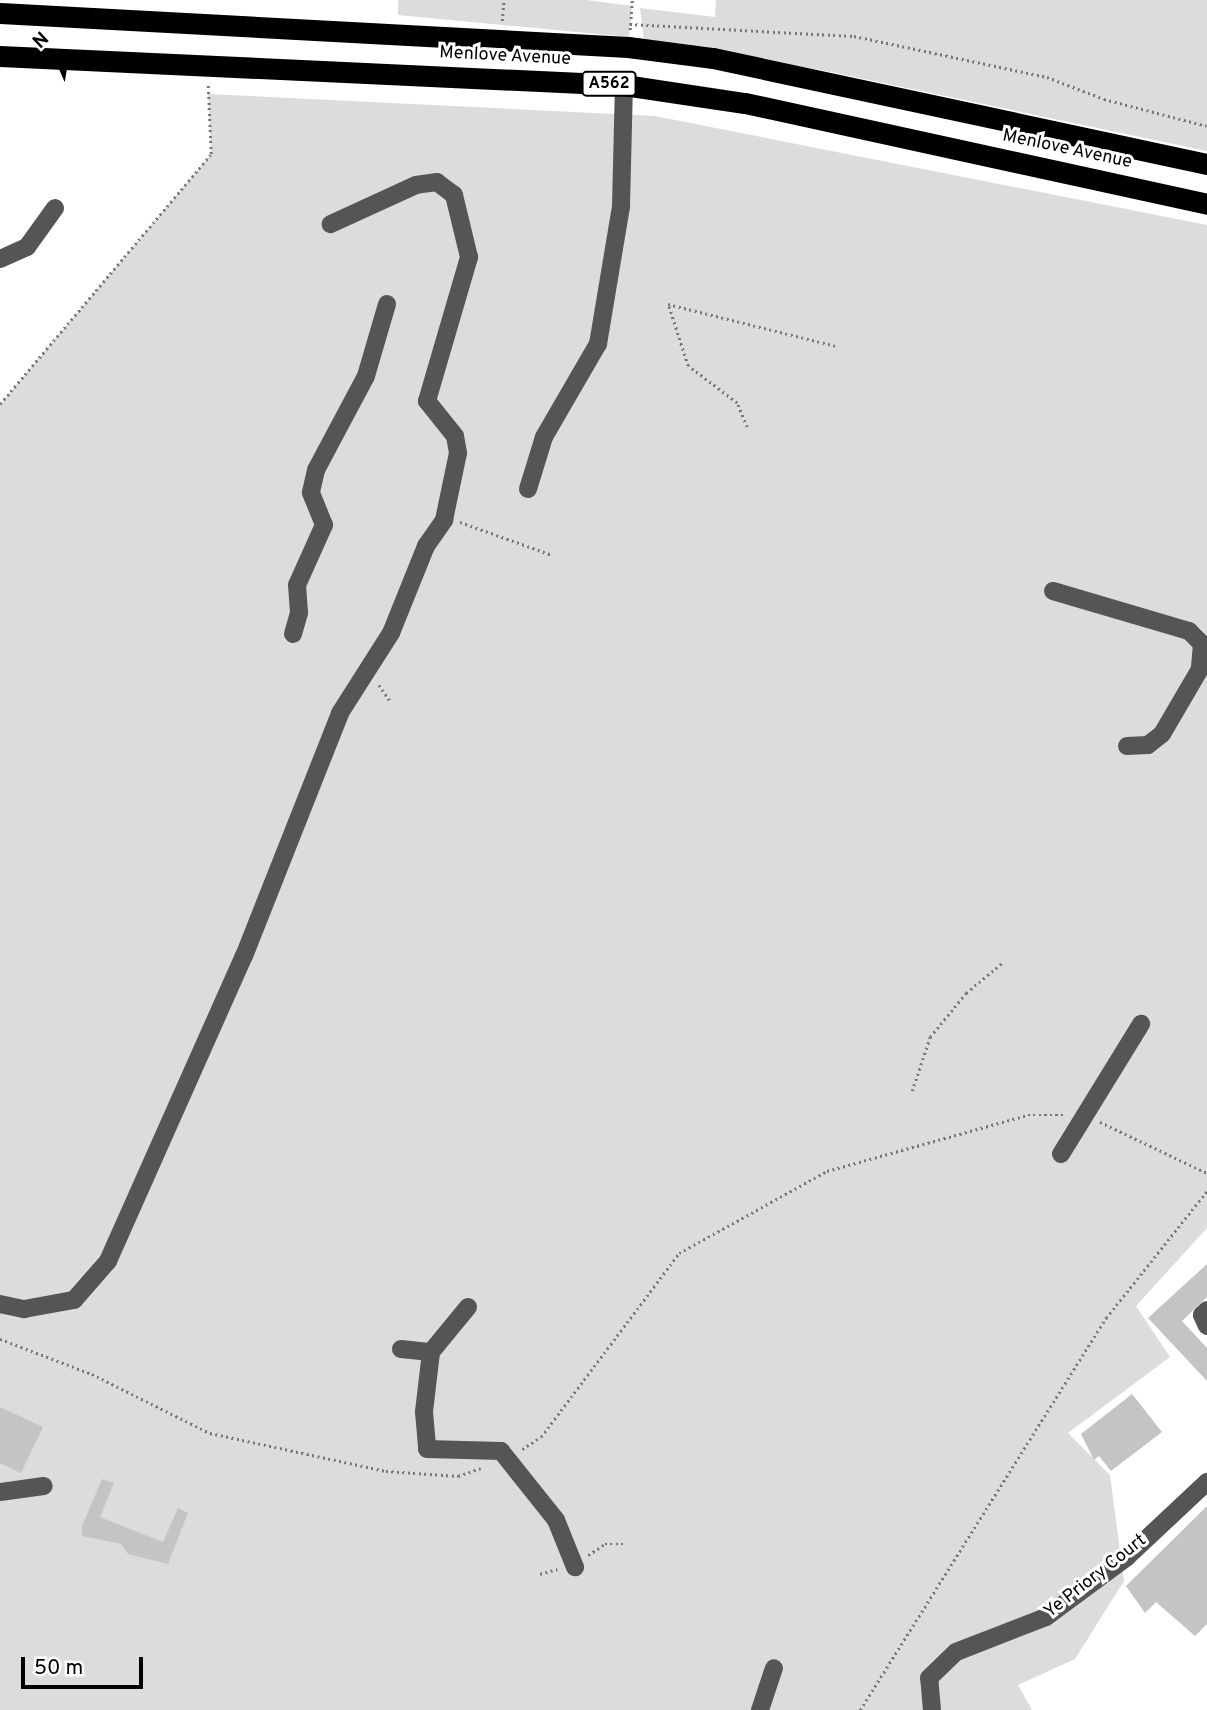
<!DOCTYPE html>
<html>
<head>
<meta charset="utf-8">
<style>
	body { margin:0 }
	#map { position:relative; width:1207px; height:1710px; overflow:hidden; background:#fff; font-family:Overpass,sans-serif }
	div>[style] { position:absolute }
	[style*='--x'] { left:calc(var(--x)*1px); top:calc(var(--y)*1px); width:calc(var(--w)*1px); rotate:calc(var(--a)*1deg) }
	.green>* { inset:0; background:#dcdcdc }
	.building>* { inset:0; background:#c4c4c4 }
	.path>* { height:2.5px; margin-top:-1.25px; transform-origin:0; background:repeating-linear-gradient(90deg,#777 0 2px,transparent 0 5.5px) }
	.minor>* { height:18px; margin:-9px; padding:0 9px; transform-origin:9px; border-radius:9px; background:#555 }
	.highway>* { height:21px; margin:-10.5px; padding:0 10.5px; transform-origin:10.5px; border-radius:10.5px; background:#000 }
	span { translate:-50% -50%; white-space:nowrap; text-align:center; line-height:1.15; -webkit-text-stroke:6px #fff; paint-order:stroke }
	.shield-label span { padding:2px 5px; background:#fff; border:2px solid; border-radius:5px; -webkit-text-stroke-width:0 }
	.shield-label { font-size:16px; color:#000; font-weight:700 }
	.street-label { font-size:18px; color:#000 }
	.north { position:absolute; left:21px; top:21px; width:70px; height:70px; -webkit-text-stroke:5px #fff; paint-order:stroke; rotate:316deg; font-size:19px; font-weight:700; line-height:28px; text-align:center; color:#000 }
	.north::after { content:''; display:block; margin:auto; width:24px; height:32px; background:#000; clip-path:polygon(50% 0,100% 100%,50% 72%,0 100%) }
	.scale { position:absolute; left:21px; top:1657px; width:122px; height:32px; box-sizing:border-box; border:4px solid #000; border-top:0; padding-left:9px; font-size:21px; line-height:24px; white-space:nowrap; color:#000; -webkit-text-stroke:5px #fff; paint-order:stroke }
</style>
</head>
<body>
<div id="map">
	<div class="green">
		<i style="clip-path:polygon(398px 0,586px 0,632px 6px,629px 37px,398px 15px)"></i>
		<i style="clip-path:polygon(716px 0,1207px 0,1207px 151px,821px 70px,644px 41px,640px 8px,715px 17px)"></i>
		<i style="clip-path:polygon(208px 94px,655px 116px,1207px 225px,1207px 1228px,1136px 1306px,1170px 1357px,1068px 1433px,1110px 1475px,1124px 1581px,1075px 1659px,1018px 1685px,1032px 1710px,0 1710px,0 404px,211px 154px)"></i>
	</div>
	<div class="building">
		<i style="clip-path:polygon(1207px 1264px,1207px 1297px,1182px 1321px,1207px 1348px,1207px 1381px,1148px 1318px)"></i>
		<i style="clip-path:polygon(1132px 1394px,1162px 1432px,1111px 1471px,1099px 1456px,1094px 1460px,1081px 1434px)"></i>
		<i style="clip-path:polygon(0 1407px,43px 1427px,21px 1473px,0 1463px)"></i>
		<i style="clip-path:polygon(102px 1479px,114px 1483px,100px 1517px,163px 1542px,178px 1508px,188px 1513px,168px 1564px,128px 1554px,121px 1544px,82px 1536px,82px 1526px)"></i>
		<i style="clip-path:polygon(1207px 1506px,1207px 1624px,1195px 1636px,1156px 1602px,1145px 1613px,1126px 1586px)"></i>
	</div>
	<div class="path">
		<i style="--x:502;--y:21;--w:21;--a:-85"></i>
		<i style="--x:630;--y:24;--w:224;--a:3.1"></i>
		<i style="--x:854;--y:36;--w:197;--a:12"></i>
		<i style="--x:1047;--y:77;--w:61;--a:21.1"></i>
		<i style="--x:1104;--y:99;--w:106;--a:14.7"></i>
		<i style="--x:630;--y:30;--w:30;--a:-86"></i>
		<i style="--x:0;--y:404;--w:327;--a:-49.8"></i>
		<i style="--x:211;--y:154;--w:69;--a:-92.5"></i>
		<i style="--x:747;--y:427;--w:26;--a:-113"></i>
		<i style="--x:737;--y:403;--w:61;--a:-142.9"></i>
		<i style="--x:688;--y:366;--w:65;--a:-107.9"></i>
		<i style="--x:668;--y:304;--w:174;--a:14"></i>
		<i style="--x:460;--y:522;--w:98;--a:19.7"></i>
		<i style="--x:379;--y:685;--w:21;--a:55"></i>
		<i style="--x:912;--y:1091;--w:57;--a:-71.6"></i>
		<i style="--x:930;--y:1037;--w:57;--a:-50.7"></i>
		<i style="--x:966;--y:993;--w:47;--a:-39.8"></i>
		<i style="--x:1100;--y:1122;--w:119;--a:25.5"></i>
		<i style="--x:0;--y:1339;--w:98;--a:20.8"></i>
		<i style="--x:92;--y:1374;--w:132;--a:26.6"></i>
		<i style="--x:210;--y:1433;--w:180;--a:12.2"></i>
		<i style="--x:386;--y:1471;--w:72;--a:4"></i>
		<i style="--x:458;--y:1476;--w:24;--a:-19"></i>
		<i style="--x:522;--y:1449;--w:22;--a:-32"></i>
		<i style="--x:541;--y:1437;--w:230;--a:-53.1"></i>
		<i style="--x:679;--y:1253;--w:169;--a:-29"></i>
		<i style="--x:827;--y:1171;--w:209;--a:-15.6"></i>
		<i style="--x:1028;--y:1115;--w:39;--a:0"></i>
		<i style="--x:588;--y:1555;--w:20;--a:-33"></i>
		<i style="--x:605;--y:1544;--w:22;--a:0"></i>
		<i style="--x:540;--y:1574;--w:18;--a:-16"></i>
		<i style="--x:860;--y:1710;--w:463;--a:-57.9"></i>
		<i style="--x:1106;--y:1318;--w:162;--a:-51.5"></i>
	</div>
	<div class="minor">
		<i style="--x:0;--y:259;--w:30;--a:-24"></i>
		<i style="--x:27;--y:247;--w:48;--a:-54.3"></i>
		<i style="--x:528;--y:489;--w:54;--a:-72.9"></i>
		<i style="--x:544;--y:437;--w:108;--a:-59.9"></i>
		<i style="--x:598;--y:344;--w:140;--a:-80.5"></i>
		<i style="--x:621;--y:206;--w:121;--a:-88.6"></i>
		<i style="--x:1053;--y:591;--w:142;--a:16.4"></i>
		<i style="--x:1189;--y:631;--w:18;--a:45"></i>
		<i style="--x:1202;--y:644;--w:25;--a:95"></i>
		<i style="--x:1200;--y:669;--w:75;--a:120.3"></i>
		<i style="--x:1162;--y:734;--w:18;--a:142"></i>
		<i style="--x:1148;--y:745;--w:21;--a:177"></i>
		<i style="--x:293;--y:634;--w:22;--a:-74"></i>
		<i style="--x:299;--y:613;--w:28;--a:-94"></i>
		<i style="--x:297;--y:585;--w:66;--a:-65.8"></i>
		<i style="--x:324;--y:525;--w:35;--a:-112"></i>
		<i style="--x:311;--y:492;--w:23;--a:-77"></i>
		<i style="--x:316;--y:470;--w:106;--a:-62"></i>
		<i style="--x:366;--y:376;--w:75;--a:-73.7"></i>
		<i style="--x:1061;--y:1154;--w:153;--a:-58.4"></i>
		<i style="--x:0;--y:1304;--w:25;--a:12"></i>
		<i style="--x:24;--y:1309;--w:51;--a:-10.2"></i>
		<i style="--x:74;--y:1300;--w:52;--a:-48.9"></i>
		<i style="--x:108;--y:1261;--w:334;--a:-66"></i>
		<i style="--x:244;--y:956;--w:261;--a:-68.4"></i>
		<i style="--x:340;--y:713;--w:95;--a:-57.5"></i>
		<i style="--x:391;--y:633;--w:94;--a:-68.1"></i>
		<i style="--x:426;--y:546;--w:32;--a:-55"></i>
		<i style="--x:444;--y:520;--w:68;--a:-78.2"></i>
		<i style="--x:458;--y:453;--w:17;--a:-100"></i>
		<i style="--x:455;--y:436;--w:45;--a:-128.7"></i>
		<i style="--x:427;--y:401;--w:150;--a:-73.7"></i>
		<i style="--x:469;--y:257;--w:64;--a:-103.6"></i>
		<i style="--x:454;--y:195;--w:21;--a:-143"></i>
		<i style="--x:437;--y:182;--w:21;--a:172"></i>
		<i style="--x:416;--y:185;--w:94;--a:155.4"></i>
		<i style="--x:468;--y:1307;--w:58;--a:129.4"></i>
		<i style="--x:431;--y:1352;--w:60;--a:96.7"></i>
		<i style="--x:424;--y:1412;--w:37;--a:85"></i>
		<i style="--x:427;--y:1449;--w:74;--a:1.5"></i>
		<i style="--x:501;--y:1451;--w:88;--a:51.4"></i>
		<i style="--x:556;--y:1520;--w:51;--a:68"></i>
		<i style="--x:1207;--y:1310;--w:7;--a:135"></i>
		<i style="--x:1202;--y:1315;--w:12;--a:66"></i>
		<i style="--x:401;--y:1349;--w:30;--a:6"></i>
		<i style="--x:0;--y:1492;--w:44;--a:-7.8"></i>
		<i style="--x:760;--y:1710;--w:44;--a:-71.6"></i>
		<i style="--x:932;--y:1710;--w:32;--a:-95"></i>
		<i style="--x:929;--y:1678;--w:37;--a:-44"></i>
		<i style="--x:956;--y:1652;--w:97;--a:-21.3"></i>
		<i style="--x:1046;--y:1617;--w:101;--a:-36.5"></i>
		<i style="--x:1127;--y:1557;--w:110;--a:-43.2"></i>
	</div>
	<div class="highway">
		<i style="--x:0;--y:13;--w:629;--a:3.1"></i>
		<i style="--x:628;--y:47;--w:86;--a:7.4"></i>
		<i style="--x:713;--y:58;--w:505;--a:12.11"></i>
		<i style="--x:0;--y:56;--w:625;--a:2.66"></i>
		<i style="--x:624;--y:85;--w:122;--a:8.5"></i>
		<i style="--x:745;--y:103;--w:473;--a:12.3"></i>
	</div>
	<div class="shield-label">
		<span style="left:609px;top:84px">A562</span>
	</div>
	<div class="street-label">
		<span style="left:505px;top:57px;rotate:3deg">Menlove Avenue</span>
		<span style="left:1067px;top:150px;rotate:12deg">Menlove Avenue</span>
		<span style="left:1096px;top:1577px;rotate:-38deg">Ye Priory Court</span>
	</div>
	<div class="north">N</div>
	<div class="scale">50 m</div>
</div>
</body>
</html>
